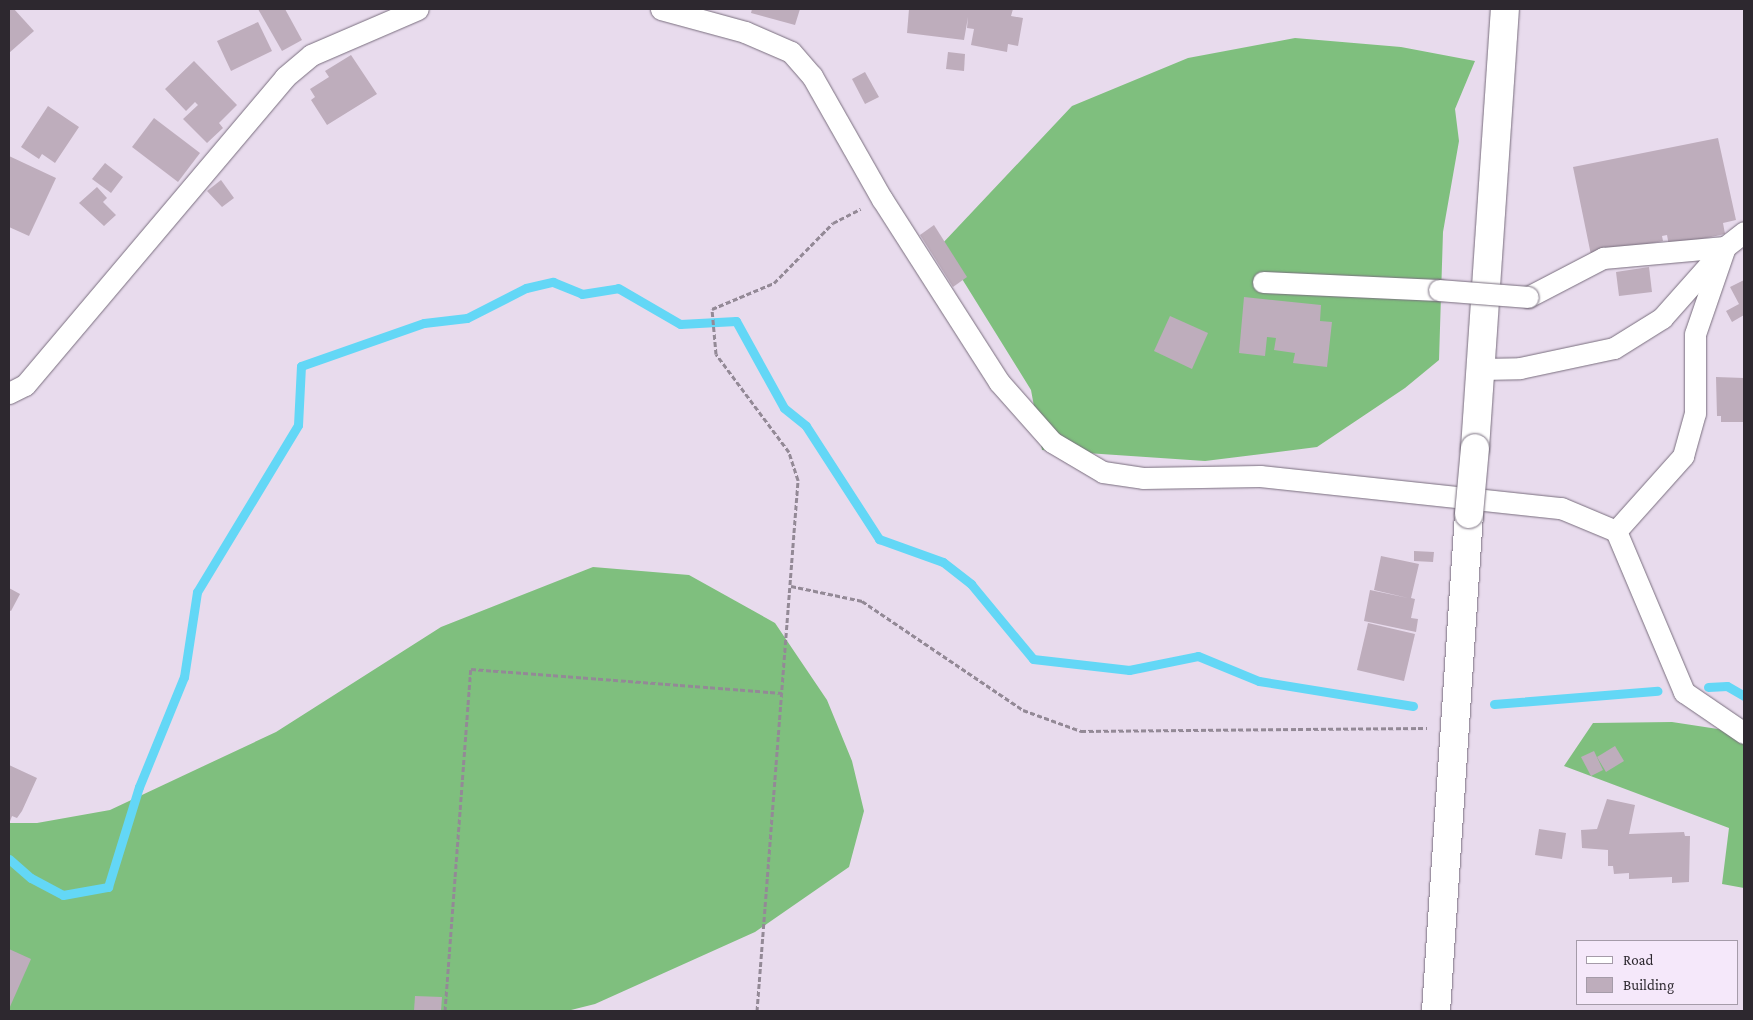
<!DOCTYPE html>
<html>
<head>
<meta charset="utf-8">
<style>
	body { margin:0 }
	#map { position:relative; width:1753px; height:1020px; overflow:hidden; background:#e8dbed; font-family:"Crimson Pro",serif }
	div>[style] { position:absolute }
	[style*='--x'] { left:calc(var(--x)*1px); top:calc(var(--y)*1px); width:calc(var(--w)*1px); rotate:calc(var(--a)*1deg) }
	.forest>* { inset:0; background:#7fbf7e }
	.stream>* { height:9px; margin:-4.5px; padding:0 4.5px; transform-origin:4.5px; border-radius:4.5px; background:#63d7f6 }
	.building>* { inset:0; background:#beadbc }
	.path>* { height:3px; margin-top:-1.5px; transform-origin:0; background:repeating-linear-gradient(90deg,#938996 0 5px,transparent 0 7.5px) }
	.roads { filter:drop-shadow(0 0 1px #796e7e) drop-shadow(0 0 1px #796e7e) }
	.minor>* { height:21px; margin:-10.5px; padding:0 10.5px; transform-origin:10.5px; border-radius:10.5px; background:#fff }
	.tertiary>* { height:28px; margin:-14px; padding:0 14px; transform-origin:14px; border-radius:14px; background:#fff }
	.bridges { filter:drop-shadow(0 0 1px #796e7e) drop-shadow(0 0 1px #796e7e) }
	.minor-bridge>* { height:21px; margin:-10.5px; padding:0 10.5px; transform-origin:10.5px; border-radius:10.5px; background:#fff }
	.tertiary-bridge>* { height:28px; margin:-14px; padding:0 14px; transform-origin:14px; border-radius:14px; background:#fff }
	span { translate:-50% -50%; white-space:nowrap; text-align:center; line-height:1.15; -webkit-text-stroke:4px #f5e8fa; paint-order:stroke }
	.frame { position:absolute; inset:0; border:10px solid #2d282f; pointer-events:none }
	.legend { position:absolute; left:1576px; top:940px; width:162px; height:65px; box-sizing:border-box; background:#f5e8fa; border:1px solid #a59ba9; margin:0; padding:6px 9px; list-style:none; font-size:15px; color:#2d282f }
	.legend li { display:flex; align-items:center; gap:10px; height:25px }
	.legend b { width:25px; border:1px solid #a59ba9 }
</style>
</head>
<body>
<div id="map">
	<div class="forest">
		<i style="clip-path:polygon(1295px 38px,1401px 47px,1475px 61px,1455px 109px,1459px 141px,1443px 232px,1439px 360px,1405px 388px,1317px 447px,1205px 461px,1042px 450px,1031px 390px,941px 245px,1072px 106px,1188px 58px)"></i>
		<i style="clip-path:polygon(593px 567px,689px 575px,775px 623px,827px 700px,852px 761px,864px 811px,849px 867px,755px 932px,595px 1004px,567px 1011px,9px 1011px,9px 823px,37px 823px,110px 810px,276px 732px,441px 627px)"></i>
		<i style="clip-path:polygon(1672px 722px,1744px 733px,1744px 888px,1722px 884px,1729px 828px,1564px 766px,1593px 723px)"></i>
	</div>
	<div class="stream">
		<i style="--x:1708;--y:687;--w:19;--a:-3"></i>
		<i style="--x:1727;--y:686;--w:20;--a:30"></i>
		<i style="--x:1494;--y:704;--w:164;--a:-4.6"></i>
		<i style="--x:9;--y:859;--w:29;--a:41"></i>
		<i style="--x:31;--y:878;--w:36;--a:28"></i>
		<i style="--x:63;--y:895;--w:46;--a:-10.1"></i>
		<i style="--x:108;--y:887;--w:105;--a:-72.8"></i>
		<i style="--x:139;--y:787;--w:119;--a:-67.8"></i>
		<i style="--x:184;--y:677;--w:86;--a:-81.3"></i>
		<i style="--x:197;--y:592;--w:195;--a:-58.8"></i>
		<i style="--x:298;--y:425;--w:59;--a:-87.1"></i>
		<i style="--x:301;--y:366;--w:130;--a:-19.3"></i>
		<i style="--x:424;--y:323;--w:43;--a:-6.6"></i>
		<i style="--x:467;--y:318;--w:66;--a:-27"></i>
		<i style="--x:526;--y:288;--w:28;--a:-13"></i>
		<i style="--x:553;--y:282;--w:31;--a:22"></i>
		<i style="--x:582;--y:294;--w:36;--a:-9"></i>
		<i style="--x:618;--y:288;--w:72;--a:30.1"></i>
		<i style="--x:680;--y:324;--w:56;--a:-3.1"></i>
		<i style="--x:736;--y:321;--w:99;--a:61.1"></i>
		<i style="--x:784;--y:408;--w:28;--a:39"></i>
		<i style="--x:806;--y:426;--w:135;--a:57.1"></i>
		<i style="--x:879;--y:539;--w:68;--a:19.8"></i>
		<i style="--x:943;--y:562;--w:36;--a:38"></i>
		<i style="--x:971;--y:584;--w:97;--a:50.4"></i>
		<i style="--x:1033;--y:659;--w:97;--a:6.5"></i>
		<i style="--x:1129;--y:670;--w:70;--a:-11.5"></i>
		<i style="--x:1198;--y:656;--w:66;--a:22.3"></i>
		<i style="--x:1259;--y:681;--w:156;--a:9.2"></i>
	</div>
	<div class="building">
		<i style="clip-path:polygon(9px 9px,14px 9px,34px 31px,9px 53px)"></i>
		<i style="clip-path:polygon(258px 9px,285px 9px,302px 40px,282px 51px)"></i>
		<i style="clip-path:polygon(752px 9px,800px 9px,795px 25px,751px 13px)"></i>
		<i style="clip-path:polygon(909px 9px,1013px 9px,1011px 16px,1023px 18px,1018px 46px,1008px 44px,1007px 52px,971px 45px,974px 29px,967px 28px,968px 17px,964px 40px,907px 33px)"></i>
		<i style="clip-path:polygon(258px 22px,272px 51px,231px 71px,217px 41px)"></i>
		<i style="clip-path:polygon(948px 52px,965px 54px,964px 71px,946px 69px)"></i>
		<i style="clip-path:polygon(351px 55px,377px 94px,327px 125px,311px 100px,315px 97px,310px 89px,329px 77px,325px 71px)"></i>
		<i style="clip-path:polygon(194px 61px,237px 105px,219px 123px,223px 128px,207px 143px,183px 119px,198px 105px,195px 102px,186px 111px,165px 89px)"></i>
		<i style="clip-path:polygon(865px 72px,879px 97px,865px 104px,852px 79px)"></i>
		<i style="clip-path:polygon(48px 106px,79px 127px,55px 163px,42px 154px,39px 159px,21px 147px)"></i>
		<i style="clip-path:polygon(154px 118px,200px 153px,178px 182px,132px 147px)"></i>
		<i style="clip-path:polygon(1718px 138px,1736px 220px,1723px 223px,1725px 234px,1669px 246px,1667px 235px,1662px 236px,1663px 241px,1591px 255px,1573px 167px)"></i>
		<i style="clip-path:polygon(9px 156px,56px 178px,29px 236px,9px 227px)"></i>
		<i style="clip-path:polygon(105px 163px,123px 177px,111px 193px,92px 179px)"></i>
		<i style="clip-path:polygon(221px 180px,234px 198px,222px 207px,207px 191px)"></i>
		<i style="clip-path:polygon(97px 187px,107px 198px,103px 202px,116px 215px,104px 226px,79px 203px)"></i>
		<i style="clip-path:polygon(934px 225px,967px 277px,953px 287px,920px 235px)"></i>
		<i style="clip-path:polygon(1649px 267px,1652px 292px,1619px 296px,1616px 272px)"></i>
		<i style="clip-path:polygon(1744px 280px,1744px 315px,1732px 322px,1726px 311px,1739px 304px,1730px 287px)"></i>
		<i style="clip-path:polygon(1244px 297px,1321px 305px,1320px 321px,1332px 322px,1327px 367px,1293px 363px,1295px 353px,1274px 350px,1276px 338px,1267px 337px,1265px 356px,1239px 353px)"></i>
		<i style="clip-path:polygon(1170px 316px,1208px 333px,1192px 369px,1154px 351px)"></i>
		<i style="clip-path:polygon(1716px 377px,1744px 378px,1744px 422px,1721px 422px,1721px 416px,1717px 416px)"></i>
		<i style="clip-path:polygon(1414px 551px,1434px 552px,1433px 562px,1414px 561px)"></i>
		<i style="clip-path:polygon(1381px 556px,1419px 564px,1411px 598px,1415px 599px,1411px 618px,1418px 619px,1416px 632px,1364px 621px,1370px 590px,1408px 598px,1374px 590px)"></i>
		<i style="clip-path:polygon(9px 588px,20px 594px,11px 611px,9px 610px)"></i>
		<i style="clip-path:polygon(1368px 623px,1415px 634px,1404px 681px,1357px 670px)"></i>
		<i style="clip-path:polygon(1615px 746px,1624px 761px,1606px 772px,1597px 757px)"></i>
		<i style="clip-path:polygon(1594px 751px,1603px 770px,1591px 776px,1581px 757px)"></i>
		<i style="clip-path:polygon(9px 765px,37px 778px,22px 811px,17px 818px,12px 816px,9px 824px)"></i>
		<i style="clip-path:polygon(1607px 799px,1635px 805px,1629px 834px,1684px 832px,1685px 836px,1690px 836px,1689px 882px,1672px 883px,1672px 877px,1629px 879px,1629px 873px,1614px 874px,1613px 866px,1608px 866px,1608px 850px,1582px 848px,1581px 830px,1597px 829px)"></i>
		<i style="clip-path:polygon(1539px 829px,1566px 833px,1562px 859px,1535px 855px)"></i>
		<i style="clip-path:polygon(9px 949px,31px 959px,9px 1009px)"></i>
		<i style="clip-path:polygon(415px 996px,442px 997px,441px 1011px,414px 1011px)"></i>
	</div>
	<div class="path">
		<i style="--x:791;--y:586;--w:73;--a:11.9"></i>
		<i style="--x:862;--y:601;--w:194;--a:34.1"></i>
		<i style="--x:1023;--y:710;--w:62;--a:19.9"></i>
		<i style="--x:1081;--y:731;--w:346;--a:-0.5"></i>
		<i style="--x:445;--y:1011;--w:343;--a:-85.7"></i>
		<i style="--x:471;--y:669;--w:312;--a:4.4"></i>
		<i style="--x:757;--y:1011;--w:533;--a:-85.58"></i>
		<i style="--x:798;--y:480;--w:29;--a:-108"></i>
		<i style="--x:789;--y:452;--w:122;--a:-126.7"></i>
		<i style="--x:716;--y:354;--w:45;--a:-95.1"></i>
		<i style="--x:712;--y:309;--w:67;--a:-22.8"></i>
		<i style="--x:774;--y:283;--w:84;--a:-45.5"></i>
		<i style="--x:833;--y:223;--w:31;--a:-27"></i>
	</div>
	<div class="roads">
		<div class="minor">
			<i style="--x:661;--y:9;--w:87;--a:15.3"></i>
			<i style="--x:745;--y:32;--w:50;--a:23.5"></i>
			<i style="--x:791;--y:52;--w:32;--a:49"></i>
			<i style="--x:812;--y:76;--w:142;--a:60.4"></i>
			<i style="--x:882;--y:199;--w:217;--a:57.4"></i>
			<i style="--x:999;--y:382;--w:80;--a:48.5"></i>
			<i style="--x:1052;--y:442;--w:59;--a:30.5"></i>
			<i style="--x:1103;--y:472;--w:40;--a:8.5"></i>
			<i style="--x:1143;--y:478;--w:117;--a:-1"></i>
			<i style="--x:1260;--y:476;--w:303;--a:6.1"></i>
			<i style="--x:1561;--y:508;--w:60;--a:22.7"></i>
			<i style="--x:1616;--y:531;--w:175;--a:67.1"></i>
			<i style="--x:1684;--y:692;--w:73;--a:34.3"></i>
			<i style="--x:1263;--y:282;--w:176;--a:2.6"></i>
			<i style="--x:1528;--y:297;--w:85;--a:-27.5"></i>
			<i style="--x:1603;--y:258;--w:122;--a:-5.2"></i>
			<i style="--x:1481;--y:369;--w:39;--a:-1"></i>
			<i style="--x:1520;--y:368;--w:96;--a:-12"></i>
			<i style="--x:1614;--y:348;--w:57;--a:-32"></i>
			<i style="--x:1662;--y:318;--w:95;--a:-48.4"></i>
			<i style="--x:1725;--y:247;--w:24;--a:-38"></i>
			<i style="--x:9;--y:393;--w:18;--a:-27"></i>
			<i style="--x:25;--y:385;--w:403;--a:-49.8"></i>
			<i style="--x:285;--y:77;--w:34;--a:-40"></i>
			<i style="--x:311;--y:55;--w:116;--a:-23.3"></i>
			<i style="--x:1616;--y:531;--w:101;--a:-48.2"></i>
			<i style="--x:1683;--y:456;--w:45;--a:-74.4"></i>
			<i style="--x:1695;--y:413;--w:79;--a:-90"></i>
			<i style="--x:1695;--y:334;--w:92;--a:-71"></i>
		</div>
		<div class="tertiary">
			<i style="--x:1475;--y:448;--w:440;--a:-86.1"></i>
			<i style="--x:1436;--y:1011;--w:498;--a:-86.2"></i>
		</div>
	</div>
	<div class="bridges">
		<div class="minor-bridge">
			<i style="--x:1439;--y:290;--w:89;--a:4.5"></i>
		</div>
		<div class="tertiary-bridge">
			<i style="--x:1469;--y:514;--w:66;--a:-84.8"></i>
		</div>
	</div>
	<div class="frame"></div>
	<ul class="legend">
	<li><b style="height:6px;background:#fff"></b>Road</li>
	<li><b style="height:14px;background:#beadbc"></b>Building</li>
	</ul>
</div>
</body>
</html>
